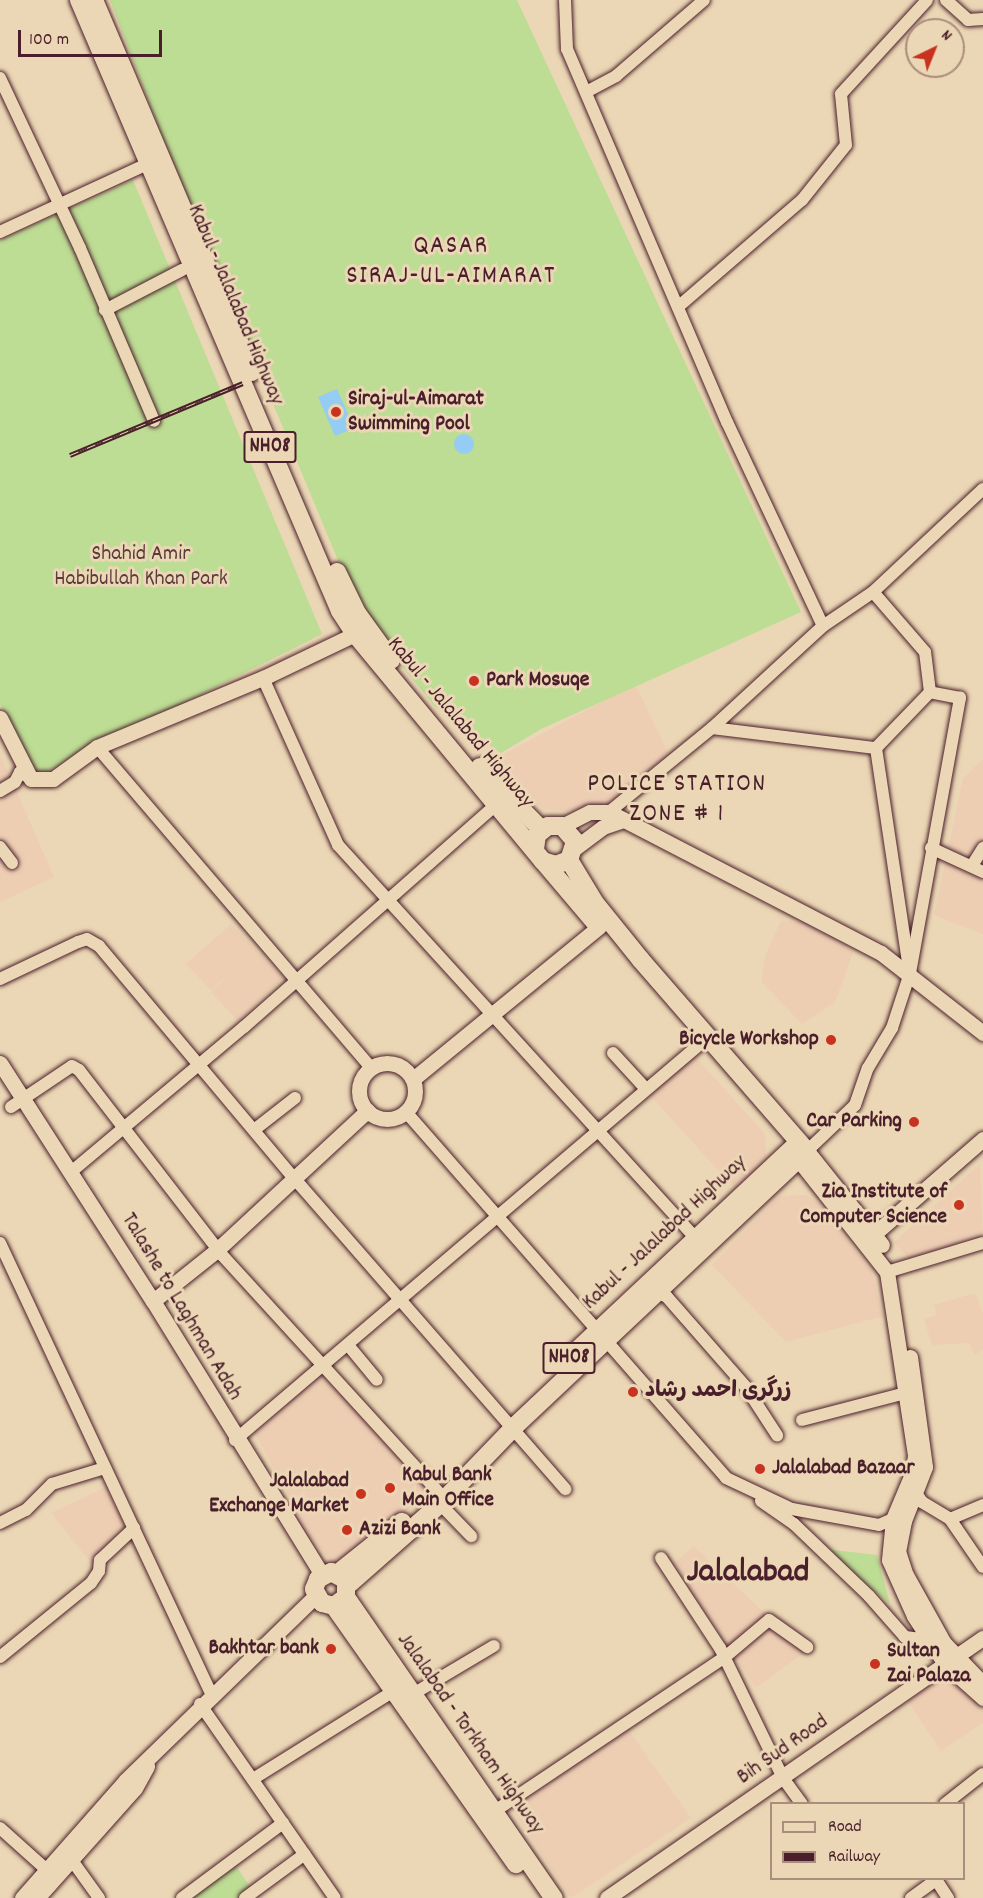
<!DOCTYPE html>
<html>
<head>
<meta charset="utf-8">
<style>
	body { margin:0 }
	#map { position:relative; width:983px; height:1898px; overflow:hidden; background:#ebd7b5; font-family:Dekko,"Playpen Sans Arabic",sans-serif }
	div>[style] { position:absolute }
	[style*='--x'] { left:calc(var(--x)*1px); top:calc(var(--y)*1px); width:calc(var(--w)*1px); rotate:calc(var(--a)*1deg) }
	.built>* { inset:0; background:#edceb3 }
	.green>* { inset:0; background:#bddc94 }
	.water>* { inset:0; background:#94ccf3 }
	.round { border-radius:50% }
	.roads { filter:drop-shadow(0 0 2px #4a1f2b) drop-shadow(0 0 2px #4a1f2b) }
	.minor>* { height:12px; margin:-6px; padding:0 6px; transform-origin:6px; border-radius:6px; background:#ebd7b5 }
	.major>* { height:15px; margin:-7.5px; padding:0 7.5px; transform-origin:7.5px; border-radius:7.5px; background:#ebd7b5 }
	.major>.ring { margin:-7.5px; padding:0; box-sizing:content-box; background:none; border:15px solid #ebd7b5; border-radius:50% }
	.highway>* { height:18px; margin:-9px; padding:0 9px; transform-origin:9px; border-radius:9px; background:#ebd7b5 }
	.rail>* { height:5px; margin-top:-2.5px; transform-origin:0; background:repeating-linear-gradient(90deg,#ebd7b5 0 9px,#4a1f2b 0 18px); box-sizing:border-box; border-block:2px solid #4a1f2b }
	.dots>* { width:16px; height:16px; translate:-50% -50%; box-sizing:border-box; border:3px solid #ebd7b5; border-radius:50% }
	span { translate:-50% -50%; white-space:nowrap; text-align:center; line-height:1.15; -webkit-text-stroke:6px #ebd7b5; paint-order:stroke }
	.shield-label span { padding:2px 4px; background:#ebd7b5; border:2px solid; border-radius:4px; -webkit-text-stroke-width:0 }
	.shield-label { font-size:21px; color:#4a1f2b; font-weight:700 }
	.street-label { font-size:22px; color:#4a1f2b }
	.poi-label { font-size:22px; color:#4a1f2b; font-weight:700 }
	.left { translate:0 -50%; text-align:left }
	.right { translate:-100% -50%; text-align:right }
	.park-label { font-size:22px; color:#5b3b3b }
	.quarter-label { font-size:26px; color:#4a1f2b; letter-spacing:1.5px }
	.town-label { font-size:34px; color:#4a1f2b; font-weight:700 }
	.legend { position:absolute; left:770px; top:1802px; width:195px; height:78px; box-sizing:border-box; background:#ebd7b5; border:2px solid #ab8d7e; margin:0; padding:8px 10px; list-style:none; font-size:18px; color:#4a1f2b }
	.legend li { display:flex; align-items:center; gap:12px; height:30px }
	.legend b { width:30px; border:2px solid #ab8d7e }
	.north { position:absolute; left:905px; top:18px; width:60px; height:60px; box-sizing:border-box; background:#ebd7b5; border:2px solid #ab8d7e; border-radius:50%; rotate:43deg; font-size:16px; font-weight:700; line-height:24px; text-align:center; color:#4a1f2b }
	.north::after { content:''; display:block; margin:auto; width:21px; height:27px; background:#c8321e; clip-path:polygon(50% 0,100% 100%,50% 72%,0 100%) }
	.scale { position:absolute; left:18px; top:30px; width:144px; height:27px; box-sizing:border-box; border:3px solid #4a1f2b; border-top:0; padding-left:8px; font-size:18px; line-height:21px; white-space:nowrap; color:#4a1f2b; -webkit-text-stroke:4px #ebd7b5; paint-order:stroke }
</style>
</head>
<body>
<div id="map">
	<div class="built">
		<i style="clip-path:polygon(635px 684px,667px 751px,658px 768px,614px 805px,565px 811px,545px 809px,515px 789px,497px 758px)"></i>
		<i style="clip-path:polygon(0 754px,54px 877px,0 902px)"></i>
		<i style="clip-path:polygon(983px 759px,983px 934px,934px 915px,963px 778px)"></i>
		<i style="clip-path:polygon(781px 921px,816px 923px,853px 953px,835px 1002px,802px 1024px,761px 981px,765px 956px)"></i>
		<i style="clip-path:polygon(231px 924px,283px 978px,238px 1021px,211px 992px,235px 968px,211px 990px,186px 964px)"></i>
		<i style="clip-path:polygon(693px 1054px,765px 1134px,766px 1158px,737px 1191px,647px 1092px)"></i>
		<i style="clip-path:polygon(980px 1164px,983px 1242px,912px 1262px,894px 1242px)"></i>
		<i style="clip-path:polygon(806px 1195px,820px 1204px,872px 1272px,883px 1316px,786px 1342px,712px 1265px,779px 1196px)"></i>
		<i style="clip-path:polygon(975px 1293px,983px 1313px,983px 1349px,975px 1355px,969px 1343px,932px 1345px,924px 1319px,937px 1315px,934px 1305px)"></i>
		<i style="clip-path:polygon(312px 1361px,432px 1490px,338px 1569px,295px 1520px,290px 1498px,252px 1428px)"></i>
		<i style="clip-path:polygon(106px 1487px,128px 1527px,92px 1564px,51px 1513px)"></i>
		<i style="clip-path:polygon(694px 1546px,805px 1652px,756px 1688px,674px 1563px)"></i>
		<i style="clip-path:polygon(945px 1670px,983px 1708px,983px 1723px,941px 1751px,905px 1697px)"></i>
		<i style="clip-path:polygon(627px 1728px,691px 1818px,571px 1898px,510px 1806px)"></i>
	</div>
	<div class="green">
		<i style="clip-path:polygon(110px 0,517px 0,801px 612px,541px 729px,501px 753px,435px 707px,396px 659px,347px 582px,162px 136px)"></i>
		<i style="clip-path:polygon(133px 180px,322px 634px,33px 778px,0 704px,0 240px)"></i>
		<i style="clip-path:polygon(824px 1549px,877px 1555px,890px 1604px)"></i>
		<i style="clip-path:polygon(233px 1862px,251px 1888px,237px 1898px,183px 1898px)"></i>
	</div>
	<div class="water">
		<i style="clip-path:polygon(337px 389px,354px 428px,335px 436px,318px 397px)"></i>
		<i class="round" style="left:454px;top:434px;width:20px;height:20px"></i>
	</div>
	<div class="roads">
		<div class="minor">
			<i style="--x:565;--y:0;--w:49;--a:87.7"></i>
			<i style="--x:567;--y:49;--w:406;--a:66.8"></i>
			<i style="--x:727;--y:422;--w:225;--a:64.8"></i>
			<i style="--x:823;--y:626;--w:151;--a:137.4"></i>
			<i style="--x:712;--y:728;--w:133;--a:140.8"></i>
			<i style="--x:946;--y:0;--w:30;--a:42"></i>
			<i style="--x:968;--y:20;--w:15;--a:-4"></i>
			<i style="--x:0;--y:78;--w:188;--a:64.8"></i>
			<i style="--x:80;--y:248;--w:188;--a:66.8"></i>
			<i style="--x:588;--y:91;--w:32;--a:-28"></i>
			<i style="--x:616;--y:76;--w:116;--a:-40.8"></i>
			<i style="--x:0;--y:232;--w:170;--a:-24.8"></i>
			<i style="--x:679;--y:306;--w:162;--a:-40.8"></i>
			<i style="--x:802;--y:200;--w:70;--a:-51.3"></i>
			<i style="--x:846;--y:145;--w:51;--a:-95.6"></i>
			<i style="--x:841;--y:94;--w:127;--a:-47.5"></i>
			<i style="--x:105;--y:310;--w:87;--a:-27.5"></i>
			<i style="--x:873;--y:592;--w:151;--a:-43.1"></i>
			<i style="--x:263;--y:678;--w:183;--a:65.8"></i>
			<i style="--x:338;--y:845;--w:538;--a:47.71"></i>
			<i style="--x:712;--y:728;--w:165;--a:7"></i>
			<i style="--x:876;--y:748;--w:78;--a:-46"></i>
			<i style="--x:97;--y:747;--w:422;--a:49.5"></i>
			<i style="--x:876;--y:748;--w:215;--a:81.5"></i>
			<i style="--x:0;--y:791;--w:17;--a:-31"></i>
			<i style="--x:15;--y:782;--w:11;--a:-63"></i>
			<i style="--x:20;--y:772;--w:13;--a:32"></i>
			<i style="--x:0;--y:847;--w:20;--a:53"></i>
			<i style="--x:931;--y:848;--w:57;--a:24.8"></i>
			<i style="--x:973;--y:864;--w:19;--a:-58"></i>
			<i style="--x:0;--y:979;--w:86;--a:-25.4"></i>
			<i style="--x:78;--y:942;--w:9;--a:-18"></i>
			<i style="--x:87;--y:939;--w:14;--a:30"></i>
			<i style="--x:99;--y:946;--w:303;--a:50"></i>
			<i style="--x:294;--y:1178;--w:413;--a:48.9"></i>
			<i style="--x:613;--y:1053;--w:49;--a:47.5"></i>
			<i style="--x:11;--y:1107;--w:73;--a:-33.9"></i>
			<i style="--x:72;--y:1066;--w:8;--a:30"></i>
			<i style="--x:79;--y:1070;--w:234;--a:52.3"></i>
			<i style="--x:222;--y:1255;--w:331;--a:47.6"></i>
			<i style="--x:406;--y:1112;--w:486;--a:48.8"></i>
			<i style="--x:726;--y:1478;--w:73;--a:25.2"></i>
			<i style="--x:792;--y:1509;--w:88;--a:10.4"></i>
			<i style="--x:879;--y:1525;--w:15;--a:-23"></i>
			<i style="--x:893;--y:1519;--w:8;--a:7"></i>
			<i style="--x:254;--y:1130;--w:52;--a:-38"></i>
			<i style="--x:807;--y:1151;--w:66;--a:-43.8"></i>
			<i style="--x:855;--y:1105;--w:39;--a:-71"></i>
			<i style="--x:868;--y:1068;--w:47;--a:-59"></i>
			<i style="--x:892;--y:1028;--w:58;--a:-71.9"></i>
			<i style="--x:910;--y:973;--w:280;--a:-79.7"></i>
			<i style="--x:960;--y:698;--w:31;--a:-169"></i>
			<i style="--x:930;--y:692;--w:40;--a:-97.1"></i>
			<i style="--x:925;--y:652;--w:79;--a:-130.9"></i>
			<i style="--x:873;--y:592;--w:60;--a:145.8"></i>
			<i style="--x:71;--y:1172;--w:226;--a:-40"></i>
			<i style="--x:244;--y:1027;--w:336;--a:-41.4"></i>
			<i style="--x:0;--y:1243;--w:497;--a:64.9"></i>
			<i style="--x:887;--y:1272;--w:100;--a:-16.8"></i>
			<i style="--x:656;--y:1292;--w:12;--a:24"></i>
			<i style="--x:667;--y:1297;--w:118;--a:48.8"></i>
			<i style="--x:745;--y:1386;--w:59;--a:56.9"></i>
			<i style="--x:348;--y:1345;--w:45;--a:50.4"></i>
			<i style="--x:802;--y:1420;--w:107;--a:-14.6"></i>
			<i style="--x:235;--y:1440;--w:611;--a:-40.42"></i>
			<i style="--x:916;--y:1493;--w:11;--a:56"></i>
			<i style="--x:922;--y:1502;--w:33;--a:31"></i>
			<i style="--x:950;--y:1519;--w:36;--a:-23"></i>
			<i style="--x:761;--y:1501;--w:40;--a:34.9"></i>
			<i style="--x:794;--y:1524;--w:104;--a:43.8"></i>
			<i style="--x:869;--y:1596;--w:55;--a:48.7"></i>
			<i style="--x:905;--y:1637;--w:25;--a:7"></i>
			<i style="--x:440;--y:1504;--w:45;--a:45.9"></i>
			<i style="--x:950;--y:1519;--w:58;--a:55.5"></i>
			<i style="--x:0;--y:1523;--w:29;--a:-27"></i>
			<i style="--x:26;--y:1510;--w:37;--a:-45"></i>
			<i style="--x:52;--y:1484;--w:55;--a:-16.8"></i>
			<i style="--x:661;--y:1558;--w:108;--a:56.8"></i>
			<i style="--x:720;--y:1648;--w:144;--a:64.1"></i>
			<i style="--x:783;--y:1778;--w:32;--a:54"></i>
			<i style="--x:0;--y:1657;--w:117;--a:-39.1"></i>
			<i style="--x:91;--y:1583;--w:14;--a:-56"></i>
			<i style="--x:99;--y:1571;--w:11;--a:-85"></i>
			<i style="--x:100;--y:1560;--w:47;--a:-43.3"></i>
			<i style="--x:413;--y:1694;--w:94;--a:-30.7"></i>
			<i style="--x:200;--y:1704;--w:236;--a:55.2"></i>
			<i style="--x:253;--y:1779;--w:166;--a:-32"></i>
			<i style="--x:945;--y:1804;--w:48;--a:-38.3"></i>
			<i style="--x:495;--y:1811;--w:277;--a:-33.8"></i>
			<i style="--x:725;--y:1657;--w:57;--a:-40.1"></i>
			<i style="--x:769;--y:1620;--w:47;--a:35.4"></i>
			<i style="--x:0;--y:1828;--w:64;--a:41.9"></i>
			<i style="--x:71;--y:1859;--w:48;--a:54.3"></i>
			<i style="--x:935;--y:1878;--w:24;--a:57"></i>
			<i style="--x:182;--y:1898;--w:126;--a:-36.6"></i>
			<i style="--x:245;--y:1898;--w:74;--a:-36.3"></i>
			<i style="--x:911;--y:1898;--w:31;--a:-36"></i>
		</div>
		<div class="major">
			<i style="--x:0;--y:718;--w:68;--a:63.1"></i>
			<i style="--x:31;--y:779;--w:22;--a:0"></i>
			<i style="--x:53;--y:779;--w:54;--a:-36"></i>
			<i style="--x:97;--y:747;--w:180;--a:-22.6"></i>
			<i style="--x:263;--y:678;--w:102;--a:-25.6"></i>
			<i style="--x:562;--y:826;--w:31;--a:-27"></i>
			<i style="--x:590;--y:812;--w:19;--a:0"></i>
			<i style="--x:609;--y:812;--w:306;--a:27.4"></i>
			<i style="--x:881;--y:953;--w:130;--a:38.1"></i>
			<i style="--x:575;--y:848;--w:35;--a:-37"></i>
			<i style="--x:603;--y:827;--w:21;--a:-19"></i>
			<i style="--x:0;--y:1063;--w:283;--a:57.3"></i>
			<i style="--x:153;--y:1301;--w:322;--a:58.3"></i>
			<i class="ring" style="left:359px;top:1063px;width:41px;height:41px"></i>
			<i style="--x:413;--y:1079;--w:240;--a:-39.3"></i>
			<i style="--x:807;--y:1151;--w:120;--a:51.4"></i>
			<i style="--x:798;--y:1159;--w:144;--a:51.8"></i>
			<i style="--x:887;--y:1272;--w:186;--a:81.3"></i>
			<i style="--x:915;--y:1456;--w:18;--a:99"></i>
			<i style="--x:912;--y:1474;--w:49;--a:112.9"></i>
			<i style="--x:893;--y:1519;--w:41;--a:95.6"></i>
			<i style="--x:889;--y:1560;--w:61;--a:65.9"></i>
			<i style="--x:914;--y:1616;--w:57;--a:57.1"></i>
			<i style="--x:945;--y:1664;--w:51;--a:41.8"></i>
			<i style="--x:866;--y:1241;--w:155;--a:-41.1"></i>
			<i style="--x:153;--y:1301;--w:82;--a:-38.6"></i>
			<i style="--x:217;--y:1250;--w:205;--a:-42.8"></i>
			<i style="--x:910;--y:1357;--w:111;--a:82.2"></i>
			<i style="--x:925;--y:1467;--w:58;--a:111.3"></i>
			<i style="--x:904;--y:1521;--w:31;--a:101"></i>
			<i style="--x:898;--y:1551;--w:25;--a:72"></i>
			<i style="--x:906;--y:1575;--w:78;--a:60.8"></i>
			<i style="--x:944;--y:1643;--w:57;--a:46.4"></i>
			<i style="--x:22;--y:1898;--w:157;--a:-48.6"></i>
			<i style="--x:126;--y:1780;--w:265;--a:-44.2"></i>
			<i style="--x:37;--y:1898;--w:147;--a:-48.3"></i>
			<i style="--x:135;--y:1788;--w:25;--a:-61"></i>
			<i style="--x:607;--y:1898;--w:457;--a:-34.7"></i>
		</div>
		<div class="highway">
			<i style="--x:79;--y:0;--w:664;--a:66.87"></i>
			<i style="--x:340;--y:611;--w:27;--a:57"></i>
			<i style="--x:355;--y:634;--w:295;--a:50.4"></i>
			<i style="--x:543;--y:861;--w:14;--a:17"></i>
			<i style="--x:556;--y:865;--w:14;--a:-21"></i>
			<i style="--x:569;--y:860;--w:20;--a:-72"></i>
			<i style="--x:575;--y:841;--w:20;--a:-131"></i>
			<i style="--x:562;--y:826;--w:14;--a:180"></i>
			<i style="--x:548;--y:826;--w:14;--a:141"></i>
			<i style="--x:537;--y:835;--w:14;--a:98"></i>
			<i style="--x:94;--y:0;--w:404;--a:67"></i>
			<i style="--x:337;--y:572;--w:46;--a:64"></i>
			<i style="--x:357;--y:613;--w:58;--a:54.1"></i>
			<i style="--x:480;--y:767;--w:88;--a:45.5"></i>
			<i style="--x:543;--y:861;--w:85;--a:49.8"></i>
			<i style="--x:569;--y:1358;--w:308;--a:-43.2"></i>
			<i style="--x:338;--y:1573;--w:82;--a:-38.6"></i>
			<i style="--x:348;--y:1585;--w:123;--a:-41.4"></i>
			<i style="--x:440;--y:1504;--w:107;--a:-46.1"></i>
			<i style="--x:514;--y:1427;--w:403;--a:-43.3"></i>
			<i style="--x:807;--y:1151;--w:253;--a:-131"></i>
			<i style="--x:641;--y:960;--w:73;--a:-128.9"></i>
			<i style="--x:595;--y:903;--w:50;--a:-121.2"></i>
			<i style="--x:346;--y:1597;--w:15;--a:143"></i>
			<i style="--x:334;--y:1606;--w:12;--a:-166"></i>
			<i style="--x:322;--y:1603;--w:16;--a:-120"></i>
			<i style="--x:314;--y:1589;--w:11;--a:-68"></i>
			<i style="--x:318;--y:1579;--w:15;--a:-28"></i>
			<i style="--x:331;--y:1572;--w:17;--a:28"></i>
			<i style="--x:346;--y:1580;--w:17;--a:90"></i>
			<i style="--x:346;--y:1597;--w:366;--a:55.4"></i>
			<i style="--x:334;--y:1606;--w:316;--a:54.8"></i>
		</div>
	</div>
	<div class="rail">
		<i style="--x:70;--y:455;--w:187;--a:-22.6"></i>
	</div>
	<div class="dots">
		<i style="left:336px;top:412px;background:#c8321e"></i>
		<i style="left:474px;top:681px;background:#c8321e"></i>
		<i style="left:831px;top:1040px;background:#c8321e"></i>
		<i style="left:914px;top:1122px;background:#c8321e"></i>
		<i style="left:959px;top:1205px;background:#c8321e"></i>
		<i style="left:633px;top:1392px;background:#c8321e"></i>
		<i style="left:760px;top:1469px;background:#c8321e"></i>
		<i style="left:390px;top:1488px;background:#c8321e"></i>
		<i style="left:361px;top:1494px;background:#c8321e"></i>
		<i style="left:347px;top:1530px;background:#c8321e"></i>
		<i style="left:331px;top:1649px;background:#c8321e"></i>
		<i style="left:875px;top:1664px;background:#c8321e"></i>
	</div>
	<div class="shield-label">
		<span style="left:270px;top:447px">NH08</span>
		<span style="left:569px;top:1358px">NH08</span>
	</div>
	<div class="street-label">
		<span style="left:235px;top:305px;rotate:67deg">Kabul - Jalalabad Highway</span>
		<span style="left:460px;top:723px;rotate:50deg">Kabul - Jalalabad Highway</span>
		<span style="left:665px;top:1233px;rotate:-43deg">Kabul - Jalalabad Highway</span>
		<span style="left:181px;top:1307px;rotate:59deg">Talashe to Laghman Adah</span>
		<span style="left:470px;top:1734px;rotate:55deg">Jalalabad - Torkham Highway</span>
		<span style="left:783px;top:1750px;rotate:-35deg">Bih Sud Road</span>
	</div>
	<div class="poi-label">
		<span class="left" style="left:348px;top:412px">Siraj-ul-Aimarat<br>Swimming Pool</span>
		<span class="left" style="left:486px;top:681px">Park Mosuqe</span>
		<span class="right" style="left:819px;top:1040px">Bicycle Workshop</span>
		<span class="right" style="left:902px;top:1122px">Car Parking</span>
		<span class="right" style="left:947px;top:1205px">Zia Institute of<br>Computer Science</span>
		<span class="left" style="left:645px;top:1392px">زرگری احمد رشاد</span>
		<span class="left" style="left:772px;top:1469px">Jalalabad Bazaar</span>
		<span class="left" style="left:402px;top:1488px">Kabul Bank<br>Main Office</span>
		<span class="right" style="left:349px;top:1494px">Jalalabad<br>Exchange Market</span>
		<span class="left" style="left:359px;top:1530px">Azizi Bank</span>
		<span class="right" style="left:319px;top:1649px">Bakhtar bank</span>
		<span class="left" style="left:887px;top:1664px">Sultan<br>Zai Palaza</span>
	</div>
	<div class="park-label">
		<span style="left:141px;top:567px">Shahid Amir<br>Habibullah Khan Park</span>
	</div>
	<div class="quarter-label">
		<span style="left:451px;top:262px">QASAR<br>SIRAJ-UL-AIMARAT</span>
		<span style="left:677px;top:800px">POLICE STATION<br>ZONE # 1</span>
	</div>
	<div class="town-label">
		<span style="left:748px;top:1574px">Jalalabad</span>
	</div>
	<ul class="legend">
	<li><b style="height:8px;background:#ebd7b5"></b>Road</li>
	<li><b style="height:8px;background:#4a1f2b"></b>Railway</li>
	</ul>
	<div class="north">N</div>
	<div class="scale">100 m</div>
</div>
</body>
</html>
